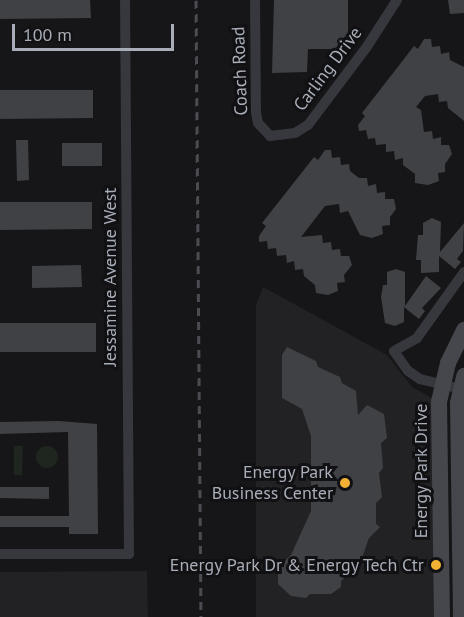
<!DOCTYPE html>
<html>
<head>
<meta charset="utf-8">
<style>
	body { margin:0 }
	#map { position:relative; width:464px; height:617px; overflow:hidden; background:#161618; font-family:"PT Sans",sans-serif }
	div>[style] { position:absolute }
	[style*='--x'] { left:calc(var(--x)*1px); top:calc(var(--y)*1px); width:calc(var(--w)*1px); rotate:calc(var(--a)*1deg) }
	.built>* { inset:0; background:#222225 }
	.green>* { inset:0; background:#1e261f }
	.round { border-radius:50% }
	.building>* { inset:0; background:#404145 }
	.street>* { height:10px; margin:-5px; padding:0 5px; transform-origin:5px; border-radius:5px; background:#37383d }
	.secondary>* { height:16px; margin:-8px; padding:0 8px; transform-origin:8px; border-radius:8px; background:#45474d }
	.rail>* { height:3px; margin-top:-1.5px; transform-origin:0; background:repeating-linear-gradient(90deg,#4a4c52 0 8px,transparent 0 14px) }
	.dots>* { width:16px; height:16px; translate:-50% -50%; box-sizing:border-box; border:3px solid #111113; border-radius:50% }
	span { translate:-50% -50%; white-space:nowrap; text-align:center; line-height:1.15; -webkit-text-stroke:6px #111113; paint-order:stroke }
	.street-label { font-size:18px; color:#a8adb8 }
	.poi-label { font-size:18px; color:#a8adb8 }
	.right { translate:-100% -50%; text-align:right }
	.scale { position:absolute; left:12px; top:24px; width:162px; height:27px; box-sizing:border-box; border:3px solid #a8adb8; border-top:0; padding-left:8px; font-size:18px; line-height:21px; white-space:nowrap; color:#a8adb8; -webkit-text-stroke:4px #111113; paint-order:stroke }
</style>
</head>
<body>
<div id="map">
	<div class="built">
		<i style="clip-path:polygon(263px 287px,387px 355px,412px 387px,434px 399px,436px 617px,256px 617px,256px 305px)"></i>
		<i style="clip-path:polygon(147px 571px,148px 617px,0 617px,0 572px)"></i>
	</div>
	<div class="green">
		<i style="clip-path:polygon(14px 446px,23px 446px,22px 475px,14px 475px)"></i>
		<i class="round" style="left:36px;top:446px;width:22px;height:22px"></i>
	</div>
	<div class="building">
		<i style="clip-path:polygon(0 0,90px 0,91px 18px,0 19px)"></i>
		<i style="clip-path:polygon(274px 0,348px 0,348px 49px,308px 49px,307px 72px,272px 73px)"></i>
		<i style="clip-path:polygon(448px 0,464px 0,464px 13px,450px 14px)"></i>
		<i style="clip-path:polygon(424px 39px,431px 39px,432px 47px,440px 46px,441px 54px,449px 52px,450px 60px,464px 67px,464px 121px,448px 108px,447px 101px,439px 102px,438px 94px,425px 96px,416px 107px,421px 110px,424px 132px,432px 131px,433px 139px,441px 137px,441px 145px,449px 145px,452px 154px,445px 164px,445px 172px,438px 173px,439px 181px,428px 185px,415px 183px,415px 174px,403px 165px,403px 158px,395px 160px,394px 151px,386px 152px,386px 144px,376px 145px,375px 138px,368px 139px,366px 130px,359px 131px,358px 125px,365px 116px,362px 113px,414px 46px,418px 49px)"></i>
		<i style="clip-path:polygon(0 90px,93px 90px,93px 118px,0 119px)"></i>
		<i style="clip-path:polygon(16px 140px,28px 140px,29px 180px,17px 181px)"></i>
		<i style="clip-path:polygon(62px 143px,102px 143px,102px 166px,62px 166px)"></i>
		<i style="clip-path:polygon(325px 150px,331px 150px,332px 158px,340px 157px,341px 165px,349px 164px,350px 171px,359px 178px,367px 178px,368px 186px,376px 184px,377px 193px,385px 192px,385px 199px,394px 199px,396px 209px,390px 217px,390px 225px,382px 226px,383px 234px,372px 238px,360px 235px,348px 211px,340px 213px,339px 204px,325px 206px,301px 237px,322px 235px,323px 243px,331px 242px,332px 250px,340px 249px,341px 256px,349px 256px,352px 265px,344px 275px,345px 282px,337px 283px,338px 291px,328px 295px,316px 293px,315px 285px,304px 276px,303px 269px,295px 270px,294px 261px,287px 263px,286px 255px,277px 256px,276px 248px,268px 249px,267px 241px,259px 242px,259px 236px,266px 226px,262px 223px,314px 157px,318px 160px)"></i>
		<i style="clip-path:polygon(0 202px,92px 202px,92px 229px,0 230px)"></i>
		<i style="clip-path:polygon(432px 218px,441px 222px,440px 252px,464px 223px,463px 251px,457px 259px,461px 262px,455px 269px,439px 256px,439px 272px,421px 273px,421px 260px,416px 260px,418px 235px,423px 235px,423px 223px)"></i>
		<i style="clip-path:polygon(81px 265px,82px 287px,32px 288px,32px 266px)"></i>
		<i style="clip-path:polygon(396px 269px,405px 272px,405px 306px,426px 276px,441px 288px,422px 308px,425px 311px,419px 319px,404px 307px,404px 322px,395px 326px,385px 323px,381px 297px,383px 285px,387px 285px,387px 272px)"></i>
		<i style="clip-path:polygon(0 323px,96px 323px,96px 352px,0 352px)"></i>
		<i style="clip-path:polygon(287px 347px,316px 361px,318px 367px,340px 377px,342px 383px,356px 391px,358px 415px,367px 405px,384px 414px,387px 438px,381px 443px,383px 468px,379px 473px,382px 497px,376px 503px,376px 524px,380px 527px,369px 538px,360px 564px,341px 581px,341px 587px,331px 594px,310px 594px,306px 598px,291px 596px,278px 584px,278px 567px,291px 555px,311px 511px,311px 436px,302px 409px,282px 398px,282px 355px)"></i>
		<i style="clip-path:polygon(59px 421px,97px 424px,98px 534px,69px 534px,69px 527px,0 527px,0 516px,69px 516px,68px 432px,0 434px,0 422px)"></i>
		<i style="clip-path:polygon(0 487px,49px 487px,49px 499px,0 498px)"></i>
	</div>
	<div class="street">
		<i style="--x:255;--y:0;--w:112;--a:89.5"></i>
		<i style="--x:256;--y:112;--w:11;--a:80"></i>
		<i style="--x:258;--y:123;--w:18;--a:47"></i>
		<i style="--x:270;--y:136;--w:25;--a:-7"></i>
		<i style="--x:295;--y:133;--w:15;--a:-32"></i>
		<i style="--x:308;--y:125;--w:96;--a:-53"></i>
		<i style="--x:366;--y:48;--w:57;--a:-57.1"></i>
		<i style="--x:461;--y:389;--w:42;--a:-166.3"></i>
		<i style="--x:420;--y:379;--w:14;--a:-146"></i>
		<i style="--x:408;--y:371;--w:24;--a:-125"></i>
		<i style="--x:394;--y:351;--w:26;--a:-29"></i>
		<i style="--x:417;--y:338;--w:81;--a:-54.5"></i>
		<i style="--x:0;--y:554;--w:129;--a:0"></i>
		<i style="--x:129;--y:554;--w:554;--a:-90.41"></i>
	</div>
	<div class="secondary">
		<i style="--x:442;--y:617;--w:215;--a:-90.8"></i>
		<i style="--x:439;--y:402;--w:40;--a:-77"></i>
		<i style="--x:448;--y:363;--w:37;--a:-64"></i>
		<i style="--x:461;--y:617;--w:214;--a:-90.8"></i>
		<i style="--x:458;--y:403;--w:28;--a:-77"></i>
	</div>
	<div class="rail">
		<i style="--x:196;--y:0;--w:617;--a:89.54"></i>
	</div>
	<div class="dots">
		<i style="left:345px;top:483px;background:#f2b134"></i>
		<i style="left:436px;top:565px;background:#f2b134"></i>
	</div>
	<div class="street-label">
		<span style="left:328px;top:69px;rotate:-53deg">Carling Drive</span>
		<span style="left:240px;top:71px;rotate:-92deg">Coach Road</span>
		<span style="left:110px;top:277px;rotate:-90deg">Jessamine Avenue West</span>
		<span style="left:421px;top:471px;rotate:-90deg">Energy Park Drive</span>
	</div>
	<div class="poi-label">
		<span class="right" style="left:333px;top:483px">Energy Park<br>Business Center</span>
		<span class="right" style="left:424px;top:565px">Energy Park Dr &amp; Energy Tech Ctr</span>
	</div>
	<div class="scale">100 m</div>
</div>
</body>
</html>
